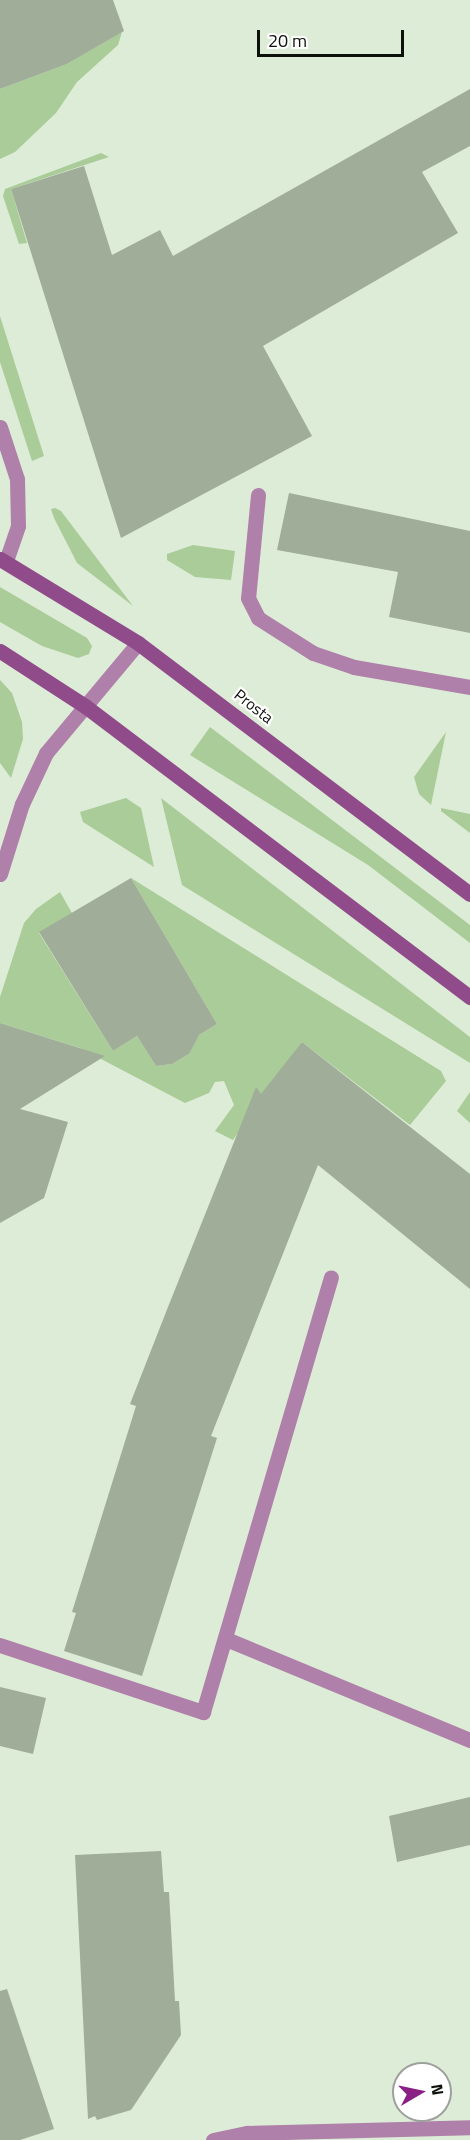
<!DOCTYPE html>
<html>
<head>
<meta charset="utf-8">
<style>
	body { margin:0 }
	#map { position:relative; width:470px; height:2140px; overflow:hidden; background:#ddecd6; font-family:"Titillium Web",sans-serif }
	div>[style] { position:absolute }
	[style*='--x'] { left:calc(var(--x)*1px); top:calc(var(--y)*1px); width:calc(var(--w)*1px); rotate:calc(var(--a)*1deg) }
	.green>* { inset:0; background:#ac9 }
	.building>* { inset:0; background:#a0ad99 }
	.service>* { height:15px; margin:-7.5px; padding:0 7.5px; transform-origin:7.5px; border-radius:7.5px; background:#af80a9 }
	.minor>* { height:15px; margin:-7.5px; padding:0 7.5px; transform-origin:7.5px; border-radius:7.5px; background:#af80a9 }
	.secondary>* { height:15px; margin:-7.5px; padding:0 7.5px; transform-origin:7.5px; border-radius:7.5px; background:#904c8a }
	span { translate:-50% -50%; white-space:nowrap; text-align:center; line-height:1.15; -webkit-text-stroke:4.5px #fff; paint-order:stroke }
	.street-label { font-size:16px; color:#0c110a }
	.north { position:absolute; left:392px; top:2062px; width:60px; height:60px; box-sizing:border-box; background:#fff; border:2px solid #9ea09d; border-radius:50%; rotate:81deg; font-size:16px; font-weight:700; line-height:24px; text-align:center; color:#0c110a }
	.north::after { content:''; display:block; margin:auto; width:21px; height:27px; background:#8a1f84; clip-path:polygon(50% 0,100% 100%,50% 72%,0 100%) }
	.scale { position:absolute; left:257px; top:30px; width:147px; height:27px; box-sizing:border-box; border:3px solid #0c110a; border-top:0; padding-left:8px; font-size:18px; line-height:21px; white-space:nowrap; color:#0c110a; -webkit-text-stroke:4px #fff; paint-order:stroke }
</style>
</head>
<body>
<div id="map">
	<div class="green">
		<i style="clip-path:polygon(122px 32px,118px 45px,77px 82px,56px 113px,15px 152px,0 159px,0 89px,67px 64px)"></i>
		<i style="clip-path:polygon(101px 153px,109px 157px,11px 189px,27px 243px,19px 244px,3px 196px,5px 189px)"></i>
		<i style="clip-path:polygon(0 316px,44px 456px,32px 461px,0 362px)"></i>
		<i style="clip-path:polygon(55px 508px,61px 511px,133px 606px,77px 563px,54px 518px,51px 509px)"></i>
		<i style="clip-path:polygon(193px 545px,235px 551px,231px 580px,195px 577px,167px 560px,167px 554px)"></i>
		<i style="clip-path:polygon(0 587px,87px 638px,92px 646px,89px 654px,78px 658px,42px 646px,0 622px)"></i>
		<i style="clip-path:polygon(0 680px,12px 693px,22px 722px,23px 739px,11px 778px,0 763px)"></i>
		<i style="clip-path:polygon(210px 727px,470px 925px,470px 943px,368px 865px,190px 755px)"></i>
		<i style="clip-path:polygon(446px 732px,431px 805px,419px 794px,414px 777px)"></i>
		<i style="clip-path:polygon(126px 798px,141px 808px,154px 867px,83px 822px,80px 812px)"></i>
		<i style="clip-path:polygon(161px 798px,470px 1037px,470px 1063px,182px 885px)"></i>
		<i style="clip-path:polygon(441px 808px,470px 814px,470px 833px,441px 811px)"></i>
		<i style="clip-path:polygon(131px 878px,441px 1071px,446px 1081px,410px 1125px,302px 1042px,233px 1140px,215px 1131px,234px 1105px,224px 1081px,215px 1082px,209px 1093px,185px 1103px,80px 1048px,0 1023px,0 997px,24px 923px,36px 909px,60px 892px,72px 913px,39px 933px,113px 1051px,137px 1036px,156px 1066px,172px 1064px,189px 1054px,194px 1038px,217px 1024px)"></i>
		<i style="clip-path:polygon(470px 1092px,470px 1123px,457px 1111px)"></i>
	</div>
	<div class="building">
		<i style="clip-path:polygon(0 0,113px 0,124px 31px,67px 64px,0 89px)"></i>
		<i style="clip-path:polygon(470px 89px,470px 146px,422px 172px,458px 233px,263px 346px,312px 436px,121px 538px,11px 189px,84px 166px,112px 255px,160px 230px,173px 256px)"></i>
		<i style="clip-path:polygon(289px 493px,470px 531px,470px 633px,389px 617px,398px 572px,277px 550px)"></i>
		<i style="clip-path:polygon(131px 878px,217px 1024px,199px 1035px,189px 1054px,172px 1064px,156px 1066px,137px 1036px,113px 1051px,39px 932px)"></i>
		<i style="clip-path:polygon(0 1023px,105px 1056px,20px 1109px,68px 1122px,44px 1198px,0 1223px)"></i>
		<i style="clip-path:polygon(302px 1042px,470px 1174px,470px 1289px,318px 1165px,211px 1436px,217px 1438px,142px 1676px,64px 1651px,76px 1613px,72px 1612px,136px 1406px,130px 1404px,168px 1307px,256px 1087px,261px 1094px)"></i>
		<i style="clip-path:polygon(0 1687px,46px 1698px,33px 1754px,0 1746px)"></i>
		<i style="clip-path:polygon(470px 1797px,470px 1845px,397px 1862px,389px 1816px)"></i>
		<i style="clip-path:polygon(161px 1851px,164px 1892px,169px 1892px,175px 2001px,179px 2001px,181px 2035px,131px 2110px,97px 2120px,95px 2116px,88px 2119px,75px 1855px)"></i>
		<i style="clip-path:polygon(7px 1989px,54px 2129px,20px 2140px,0 2140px,0 1991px)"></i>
	</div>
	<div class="service">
		<i style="--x:258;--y:495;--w:103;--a:95.5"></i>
		<i style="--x:248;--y:598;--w:22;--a:63"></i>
		<i style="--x:258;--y:618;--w:65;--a:32.5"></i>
		<i style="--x:313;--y:653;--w:43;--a:18.9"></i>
	</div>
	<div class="minor">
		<i style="--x:0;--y:427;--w:55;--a:71.9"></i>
		<i style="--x:17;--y:479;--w:47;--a:88.8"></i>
		<i style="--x:18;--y:526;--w:37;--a:109"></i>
		<i style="--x:354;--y:667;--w:118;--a:9.8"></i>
		<i style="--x:0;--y:874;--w:73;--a:-72.6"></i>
		<i style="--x:22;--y:804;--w:56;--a:-64.8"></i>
		<i style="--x:46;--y:753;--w:143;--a:-50.1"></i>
		<i style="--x:226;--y:1639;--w:264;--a:22.5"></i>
		<i style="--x:0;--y:1645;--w:214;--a:18.3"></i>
		<i style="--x:203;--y:1712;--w:453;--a:-73.6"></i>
		<i style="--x:213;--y:2140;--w:35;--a:-12"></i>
		<i style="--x:247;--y:2133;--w:223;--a:-1.5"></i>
	</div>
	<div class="secondary">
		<i style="--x:0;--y:559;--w:162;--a:31.3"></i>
		<i style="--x:138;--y:643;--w:416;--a:37.1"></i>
		<i style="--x:0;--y:651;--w:101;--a:32.9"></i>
		<i style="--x:85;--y:706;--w:483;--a:37.1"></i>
	</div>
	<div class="street-label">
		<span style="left:254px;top:706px;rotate:38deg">Prosta</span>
	</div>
	<div class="north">N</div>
	<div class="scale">20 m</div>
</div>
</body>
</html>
